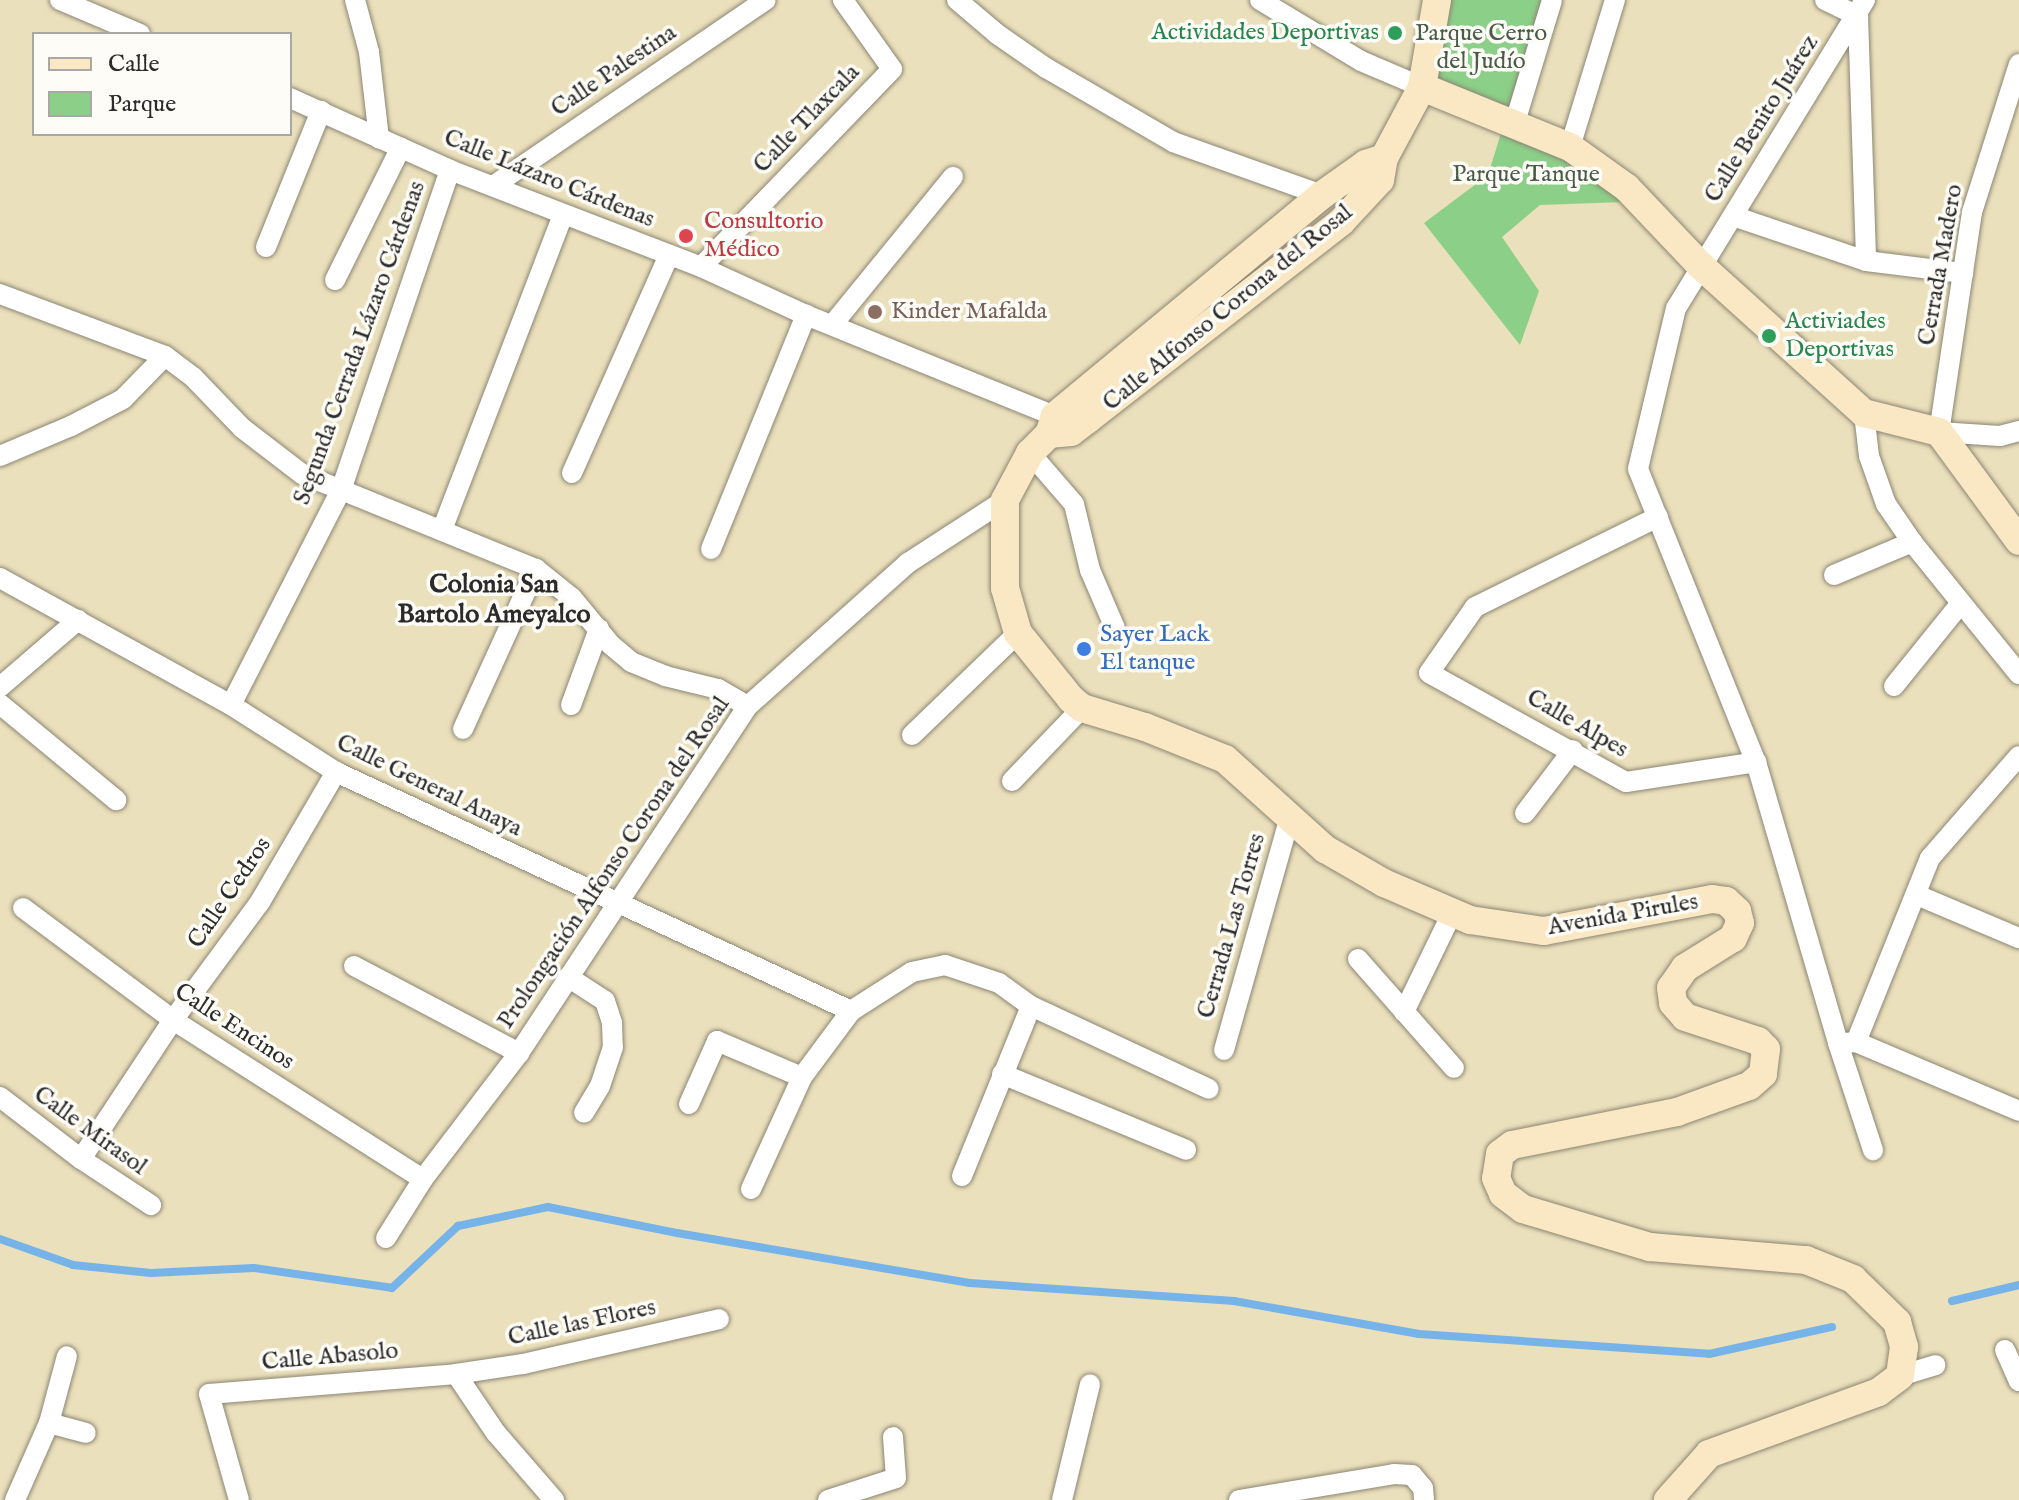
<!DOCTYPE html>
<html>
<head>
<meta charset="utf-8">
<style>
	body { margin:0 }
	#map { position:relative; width:2019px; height:1500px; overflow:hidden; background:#ebe0bc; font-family:"IM FELL English",serif }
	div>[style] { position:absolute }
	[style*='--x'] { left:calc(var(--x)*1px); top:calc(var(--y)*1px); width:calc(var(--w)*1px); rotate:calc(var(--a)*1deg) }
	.green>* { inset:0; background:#8ccf88 }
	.stream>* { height:8px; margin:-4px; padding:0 4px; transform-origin:4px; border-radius:4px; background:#76b3e8 }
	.roads { filter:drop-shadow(0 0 2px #8b8674) drop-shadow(0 0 2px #8b8674) }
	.street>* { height:20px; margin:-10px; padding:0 10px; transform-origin:10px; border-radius:10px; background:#fff }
	.secondary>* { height:28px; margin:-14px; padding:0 14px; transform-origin:14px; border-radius:14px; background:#fae7c3 }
	.dots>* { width:22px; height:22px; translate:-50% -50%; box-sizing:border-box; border:4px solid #fdfcf7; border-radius:50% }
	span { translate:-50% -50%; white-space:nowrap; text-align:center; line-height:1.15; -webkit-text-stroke:7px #fdfcf7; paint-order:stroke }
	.leisure-label { font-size:24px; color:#27864d }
	.right { translate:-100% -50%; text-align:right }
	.left { translate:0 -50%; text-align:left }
	.park-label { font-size:24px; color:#485c47 }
	.street-label { font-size:24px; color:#2b2b2b }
	.health-label { font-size:24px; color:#be3a42 }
	.education-label { font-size:24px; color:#785e54 }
	.shop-label { font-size:24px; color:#366cbe }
	.neighbourhood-label { font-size:26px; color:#2b2b2b; font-weight:700 }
	.legend { position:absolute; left:32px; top:32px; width:260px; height:104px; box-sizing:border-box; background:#fdfcf7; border:2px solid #a9a8a5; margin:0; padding:10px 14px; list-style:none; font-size:24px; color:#2b2b2b }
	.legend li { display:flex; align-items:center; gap:16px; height:40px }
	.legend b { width:40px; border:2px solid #a9a8a5 }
</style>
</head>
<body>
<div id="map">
	<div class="green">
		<i style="clip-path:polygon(1444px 0,1543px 0,1509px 113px,1430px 81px)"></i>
		<i style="clip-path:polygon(1502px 130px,1560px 153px,1624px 202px,1540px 205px,1502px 237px,1539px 291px,1520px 345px,1424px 223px,1488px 175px)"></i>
	</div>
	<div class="stream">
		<i style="--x:0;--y:1239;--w:77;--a:19.6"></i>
		<i style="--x:73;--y:1265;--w:78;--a:5.9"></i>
		<i style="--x:151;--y:1273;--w:103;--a:-2.8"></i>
		<i style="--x:254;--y:1268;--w:139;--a:8.2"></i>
		<i style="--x:392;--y:1288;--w:91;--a:-43.2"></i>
		<i style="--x:458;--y:1226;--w:92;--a:-11.9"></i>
		<i style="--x:548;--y:1207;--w:132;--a:11.4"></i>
		<i style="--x:677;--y:1233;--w:297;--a:9.7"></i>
		<i style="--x:970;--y:1283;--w:265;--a:3.9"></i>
		<i style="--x:1234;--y:1301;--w:188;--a:10.1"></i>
		<i style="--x:1419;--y:1334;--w:291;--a:3.9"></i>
		<i style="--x:1709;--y:1354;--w:126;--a:-12.4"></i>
		<i style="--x:1952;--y:1301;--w:69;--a:-13.4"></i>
	</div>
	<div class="roads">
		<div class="street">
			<i style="--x:60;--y:0;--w:87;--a:23"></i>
			<i style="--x:355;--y:0;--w:54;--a:74.9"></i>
			<i style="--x:369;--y:52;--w:87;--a:83.4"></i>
			<i style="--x:957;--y:0;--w:52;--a:40.4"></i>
			<i style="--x:997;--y:34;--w:60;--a:34.8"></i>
			<i style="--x:1046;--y:68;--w:147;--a:30.2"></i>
			<i style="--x:1173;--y:142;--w:158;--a:19.6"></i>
			<i style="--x:1260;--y:0;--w:118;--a:31.1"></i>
			<i style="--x:1361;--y:61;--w:66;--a:23.1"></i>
			<i style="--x:1825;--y:0;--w:37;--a:26"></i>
			<i style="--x:1858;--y:16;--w:245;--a:88.1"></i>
			<i style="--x:1865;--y:0;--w:361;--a:121.5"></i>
			<i style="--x:1676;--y:308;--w:165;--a:103.3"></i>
			<i style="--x:1638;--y:469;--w:316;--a:68.1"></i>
			<i style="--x:1756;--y:762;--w:293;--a:73.7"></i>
			<i style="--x:1838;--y:1043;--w:113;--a:71.9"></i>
			<i style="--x:2019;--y:64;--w:155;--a:107.6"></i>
			<i style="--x:1972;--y:212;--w:222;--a:98.5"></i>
			<i style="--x:1939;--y:432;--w:61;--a:3.8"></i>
			<i style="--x:2000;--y:436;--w:20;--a:-15"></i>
			<i style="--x:290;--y:98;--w:175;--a:24.2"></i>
			<i style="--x:450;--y:170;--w:269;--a:21.1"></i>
			<i style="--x:701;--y:267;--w:115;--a:24.6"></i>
			<i style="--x:806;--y:315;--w:269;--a:22.1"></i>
			<i style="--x:1055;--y:416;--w:11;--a:45"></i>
			<i style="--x:1515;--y:122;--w:127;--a:-73.1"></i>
			<i style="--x:1570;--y:147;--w:154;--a:-73"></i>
			<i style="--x:493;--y:186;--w:330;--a:-34.3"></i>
			<i style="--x:1733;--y:216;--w:140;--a:18.7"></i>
			<i style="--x:1866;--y:261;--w:98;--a:7.1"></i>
			<i style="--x:266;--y:247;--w:147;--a:-68"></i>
			<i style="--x:701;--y:267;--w:275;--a:-46"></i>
			<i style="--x:892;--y:69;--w:85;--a:-125.4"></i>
			<i style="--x:335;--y:280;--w:148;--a:-63.6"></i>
			<i style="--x:0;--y:294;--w:176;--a:20.6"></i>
			<i style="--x:165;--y:356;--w:35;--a:37"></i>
			<i style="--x:193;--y:377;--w:71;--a:46.1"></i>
			<i style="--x:242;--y:428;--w:76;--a:37.5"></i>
			<i style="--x:302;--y:474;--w:253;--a:22.1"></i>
			<i style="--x:536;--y:569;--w:46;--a:38.9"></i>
			<i style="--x:572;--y:598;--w:61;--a:50.3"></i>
			<i style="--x:611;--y:645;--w:26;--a:40"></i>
			<i style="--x:631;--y:662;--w:37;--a:22"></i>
			<i style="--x:665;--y:676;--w:55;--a:13.8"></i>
			<i style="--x:718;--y:689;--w:34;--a:30"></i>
			<i style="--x:833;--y:324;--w:190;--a:-50.8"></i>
			<i style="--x:1864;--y:413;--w:43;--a:83.4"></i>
			<i style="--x:1869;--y:456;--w:51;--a:70.5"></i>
			<i style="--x:1886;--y:504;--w:46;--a:55.6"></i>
			<i style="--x:1912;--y:542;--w:170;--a:51"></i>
			<i style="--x:1030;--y:453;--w:67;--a:49.2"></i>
			<i style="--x:1074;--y:504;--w:68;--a:76.4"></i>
			<i style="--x:1090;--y:570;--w:63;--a:66.7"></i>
			<i style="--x:0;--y:456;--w:77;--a:-22.9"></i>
			<i style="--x:71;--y:426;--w:59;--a:-27.4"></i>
			<i style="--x:123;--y:399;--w:60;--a:-45.7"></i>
			<i style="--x:572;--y:473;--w:239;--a:-66"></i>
			<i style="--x:1658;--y:517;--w:204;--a:153.8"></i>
			<i style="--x:1475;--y:607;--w:80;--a:124.9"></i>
			<i style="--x:1429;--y:673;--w:225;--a:29"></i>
			<i style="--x:1626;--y:782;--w:132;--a:-8.7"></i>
			<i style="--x:442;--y:530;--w:337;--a:-69"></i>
			<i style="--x:711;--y:549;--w:253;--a:-67.9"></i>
			<i style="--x:1834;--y:575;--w:85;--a:-22.9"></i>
			<i style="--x:0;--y:578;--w:264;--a:28.8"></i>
			<i style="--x:231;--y:705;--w:125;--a:32.5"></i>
			<i style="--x:336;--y:772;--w:568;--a:24.89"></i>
			<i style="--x:1894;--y:686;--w:107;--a:-51.1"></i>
			<i style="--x:0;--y:687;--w:103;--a:-40.7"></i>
			<i style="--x:0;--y:704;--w:151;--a:39.6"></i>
			<i style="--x:231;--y:705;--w:242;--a:-62.9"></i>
			<i style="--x:341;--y:490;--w:338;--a:-71.2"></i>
			<i style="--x:571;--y:705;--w:81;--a:-69.8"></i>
			<i style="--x:463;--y:729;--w:176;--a:-65.5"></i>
			<i style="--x:912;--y:735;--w:147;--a:-43.9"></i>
			<i style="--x:1012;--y:781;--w:101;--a:-46.2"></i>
			<i style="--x:1525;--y:813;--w:79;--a:-52.7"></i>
			<i style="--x:1917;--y:895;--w:111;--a:22.9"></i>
			<i style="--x:23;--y:908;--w:187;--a:36.7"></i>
			<i style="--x:173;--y:1020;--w:296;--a:32.5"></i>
			<i style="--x:1358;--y:959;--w:145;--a:48.6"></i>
			<i style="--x:354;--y:966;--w:187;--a:27.8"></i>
			<i style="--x:568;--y:977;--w:44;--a:33"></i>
			<i style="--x:605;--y:1001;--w:23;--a:72"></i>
			<i style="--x:612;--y:1023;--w:24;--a:88"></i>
			<i style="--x:613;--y:1047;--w:41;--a:108.4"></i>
			<i style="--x:600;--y:1086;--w:31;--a:121"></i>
			<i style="--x:1404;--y:1012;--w:110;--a:-64.1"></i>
			<i style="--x:1856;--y:1042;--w:198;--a:-68.1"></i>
			<i style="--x:1930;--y:858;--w:135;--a:-48.9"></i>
			<i style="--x:1845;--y:1043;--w:11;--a:-5"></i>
			<i style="--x:1856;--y:1042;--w:177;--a:22.9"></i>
			<i style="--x:1224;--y:1050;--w:243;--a:-74.2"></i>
			<i style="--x:1002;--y:1074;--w:199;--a:22.4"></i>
			<i style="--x:0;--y:1097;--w:102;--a:37.4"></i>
			<i style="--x:81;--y:1159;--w:84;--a:33.3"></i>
			<i style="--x:689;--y:1104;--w:69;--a:-66"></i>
			<i style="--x:717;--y:1041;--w:92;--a:23"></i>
			<i style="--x:81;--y:1159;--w:167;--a:-56.5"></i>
			<i style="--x:173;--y:1020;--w:147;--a:-53.6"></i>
			<i style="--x:260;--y:902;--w:151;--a:-59.7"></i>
			<i style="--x:962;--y:1176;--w:183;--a:-67.9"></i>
			<i style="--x:751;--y:1189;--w:123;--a:-65.5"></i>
			<i style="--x:802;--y:1077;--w:82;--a:-53.4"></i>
			<i style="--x:851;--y:1011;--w:72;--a:-32.6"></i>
			<i style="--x:912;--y:972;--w:34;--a:-12"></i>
			<i style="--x:945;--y:965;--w:57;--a:18.4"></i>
			<i style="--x:999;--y:983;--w:39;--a:36"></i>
			<i style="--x:1031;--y:1006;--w:196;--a:25"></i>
			<i style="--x:386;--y:1238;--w:70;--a:-57.9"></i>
			<i style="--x:423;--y:1179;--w:158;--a:-52.7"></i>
			<i style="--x:519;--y:1053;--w:416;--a:-56.6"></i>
			<i style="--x:748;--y:706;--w:215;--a:-41.8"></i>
			<i style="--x:908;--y:563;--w:116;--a:-33"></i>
			<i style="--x:2005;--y:1350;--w:34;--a:66"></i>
			<i style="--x:456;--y:1374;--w:71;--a:55.9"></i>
			<i style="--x:496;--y:1433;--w:89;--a:49.1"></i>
			<i style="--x:1900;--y:1376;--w:37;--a:-17"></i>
			<i style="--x:49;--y:1423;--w:38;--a:15"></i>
			<i style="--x:15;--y:1500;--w:84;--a:-66.2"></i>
			<i style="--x:49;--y:1423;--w:69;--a:-75"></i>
			<i style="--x:239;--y:1500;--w:110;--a:-105.8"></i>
			<i style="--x:209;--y:1394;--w:248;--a:-4.6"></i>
			<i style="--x:456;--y:1374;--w:68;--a:-8.5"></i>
			<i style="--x:523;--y:1364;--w:201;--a:-12.9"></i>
			<i style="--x:828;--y:1500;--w:71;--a:-17.9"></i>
			<i style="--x:896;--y:1478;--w:41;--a:-94.2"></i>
			<i style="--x:1062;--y:1500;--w:119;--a:-76.4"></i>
			<i style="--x:1239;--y:1500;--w:157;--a:-9.5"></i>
			<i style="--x:1394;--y:1474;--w:18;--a:3"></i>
			<i style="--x:1412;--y:1475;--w:17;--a:50"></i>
			<i style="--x:1423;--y:1488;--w:12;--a:85"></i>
		</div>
		<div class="secondary">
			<i style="--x:1422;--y:87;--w:160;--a:22.1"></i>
			<i style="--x:1570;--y:147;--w:70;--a:35.7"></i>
			<i style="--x:1627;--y:188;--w:106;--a:46.5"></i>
			<i style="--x:1700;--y:265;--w:221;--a:42.1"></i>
			<i style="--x:1864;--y:413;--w:77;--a:14.2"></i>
			<i style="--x:1939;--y:432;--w:135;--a:53.7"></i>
			<i style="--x:1384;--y:158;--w:19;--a:162"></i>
			<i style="--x:1366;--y:164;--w:54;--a:144.8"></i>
			<i style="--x:1322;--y:195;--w:347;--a:140.4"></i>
			<i style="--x:1055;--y:416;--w:19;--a:108"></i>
			<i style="--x:1049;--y:434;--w:27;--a:135"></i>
			<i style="--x:1030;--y:453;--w:53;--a:118"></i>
			<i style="--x:1005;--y:500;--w:88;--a:90"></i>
			<i style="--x:1005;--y:588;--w:47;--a:73.9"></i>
			<i style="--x:1018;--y:633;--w:85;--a:51.2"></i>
			<i style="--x:1071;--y:699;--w:14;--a:39"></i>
			<i style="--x:1082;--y:708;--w:66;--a:16.8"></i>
			<i style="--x:1145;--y:727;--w:86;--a:21.8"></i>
			<i style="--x:1225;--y:759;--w:135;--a:42"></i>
			<i style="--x:1325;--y:849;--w:68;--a:30"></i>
			<i style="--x:1384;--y:883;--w:94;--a:23.3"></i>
			<i style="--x:1470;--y:920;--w:75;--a:8.5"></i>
			<i style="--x:1544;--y:931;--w:171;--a:-10.8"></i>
			<i style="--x:1712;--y:899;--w:14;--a:8"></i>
			<i style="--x:1726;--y:901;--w:15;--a:42"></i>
			<i style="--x:1737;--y:911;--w:12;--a:76"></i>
			<i style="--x:1740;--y:923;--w:17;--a:115"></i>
			<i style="--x:1733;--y:938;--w:57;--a:148"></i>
			<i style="--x:1685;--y:968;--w:24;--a:125"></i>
			<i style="--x:1671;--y:988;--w:15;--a:82"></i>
			<i style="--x:1673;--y:1003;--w:18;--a:49"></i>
			<i style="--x:1685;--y:1017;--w:77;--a:18.2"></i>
			<i style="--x:1758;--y:1041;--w:11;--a:45"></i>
			<i style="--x:1766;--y:1049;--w:25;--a:97"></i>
			<i style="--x:1763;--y:1074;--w:18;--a:139"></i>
			<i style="--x:1749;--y:1086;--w:77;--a:160.1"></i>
			<i style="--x:1677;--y:1112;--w:168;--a:168.7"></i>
			<i style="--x:1512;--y:1145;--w:15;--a:143"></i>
			<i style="--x:1500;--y:1154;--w:24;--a:99"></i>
			<i style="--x:1496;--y:1178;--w:17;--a:66"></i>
			<i style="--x:1503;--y:1194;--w:25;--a:37"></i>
			<i style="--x:1523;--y:1209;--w:133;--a:16.7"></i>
			<i style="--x:1650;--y:1247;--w:157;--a:4.8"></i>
			<i style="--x:1806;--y:1260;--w:51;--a:22"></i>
			<i style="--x:1853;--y:1279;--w:62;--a:44.3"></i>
			<i style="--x:1897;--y:1322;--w:26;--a:74"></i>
			<i style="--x:1904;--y:1347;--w:29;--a:98"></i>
			<i style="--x:1900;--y:1376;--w:26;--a:143"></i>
			<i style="--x:1879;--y:1392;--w:181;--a:160"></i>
			<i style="--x:1709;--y:1454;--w:62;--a:131.7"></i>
			<i style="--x:1049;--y:434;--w:22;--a:-5"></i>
			<i style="--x:1071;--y:432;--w:21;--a:-37"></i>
			<i style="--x:1088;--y:419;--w:321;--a:-37.9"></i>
			<i style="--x:1341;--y:222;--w:57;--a:-47.1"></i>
			<i style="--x:1380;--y:180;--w:22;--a:-80"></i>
			<i style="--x:1384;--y:158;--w:81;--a:-61.8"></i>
			<i style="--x:1422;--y:87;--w:88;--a:-80.2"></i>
		</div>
	</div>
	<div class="dots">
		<i style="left:1395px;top:33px;background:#2e9e5b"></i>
		<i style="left:686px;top:236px;background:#e0444e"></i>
		<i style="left:875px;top:312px;background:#8d6e63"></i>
		<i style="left:1769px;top:336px;background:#2e9e5b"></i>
		<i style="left:1084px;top:649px;background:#3f7fe0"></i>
	</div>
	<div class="leisure-label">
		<span class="right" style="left:1379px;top:33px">Actividades Deportivas</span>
		<span class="left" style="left:1785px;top:336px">Activiades<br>Deportivas</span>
	</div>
	<div class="park-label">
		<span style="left:1481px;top:48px">Parque Cerro<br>del Judío</span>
		<span style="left:1526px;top:175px">Parque Tanque</span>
	</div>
	<div class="street-label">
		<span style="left:614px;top:71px;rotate:-34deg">Calle Palestina</span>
		<span style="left:807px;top:119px;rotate:-46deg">Calle Tlaxcala</span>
		<span style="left:1762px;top:119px;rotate:-58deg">Calle Benito Juárez</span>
		<span style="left:549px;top:179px;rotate:22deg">Calle Lázaro Cárdenas</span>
		<span style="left:1941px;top:265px;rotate:-80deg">Cerrada Madero</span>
		<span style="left:1228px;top:308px;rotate:-39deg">Calle Alfonso Corona del Rosal</span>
		<span style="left:360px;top:343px;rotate:-70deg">Segunda Cerrada Lázaro Cárdenas</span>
		<span style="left:1577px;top:724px;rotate:30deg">Calle Alpes</span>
		<span style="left:429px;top:786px;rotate:26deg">Calle General Anaya</span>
		<span style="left:614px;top:863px;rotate:-56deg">Prolongación Alfonso Corona del Rosal</span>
		<span style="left:230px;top:893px;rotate:-56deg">Calle Cedros</span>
		<span style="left:1623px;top:915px;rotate:-10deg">Avenida Pirules</span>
		<span style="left:1232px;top:926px;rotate:-74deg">Cerrada Las Torres</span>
		<span style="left:234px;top:1027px;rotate:33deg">Calle Encinos</span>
		<span style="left:90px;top:1131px;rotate:36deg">Calle Mirasol</span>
		<span style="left:582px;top:1323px;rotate:-12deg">Calle las Flores</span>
		<span style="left:330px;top:1357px;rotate:-5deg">Calle Abasolo</span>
	</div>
	<div class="health-label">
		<span class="left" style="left:704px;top:236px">Consultorio<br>Médico</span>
	</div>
	<div class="education-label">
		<span class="left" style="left:891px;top:312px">Kinder Mafalda</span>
	</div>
	<div class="shop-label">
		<span class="left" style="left:1100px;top:649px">Sayer Lack<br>El tanque</span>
	</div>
	<div class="neighbourhood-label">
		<span style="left:494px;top:600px">Colonia San<br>Bartolo Ameyalco</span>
	</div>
	<ul class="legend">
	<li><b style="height:10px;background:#fae7c3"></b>Calle</li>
	<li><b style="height:22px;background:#8ccf88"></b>Parque</li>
	</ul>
</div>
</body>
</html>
